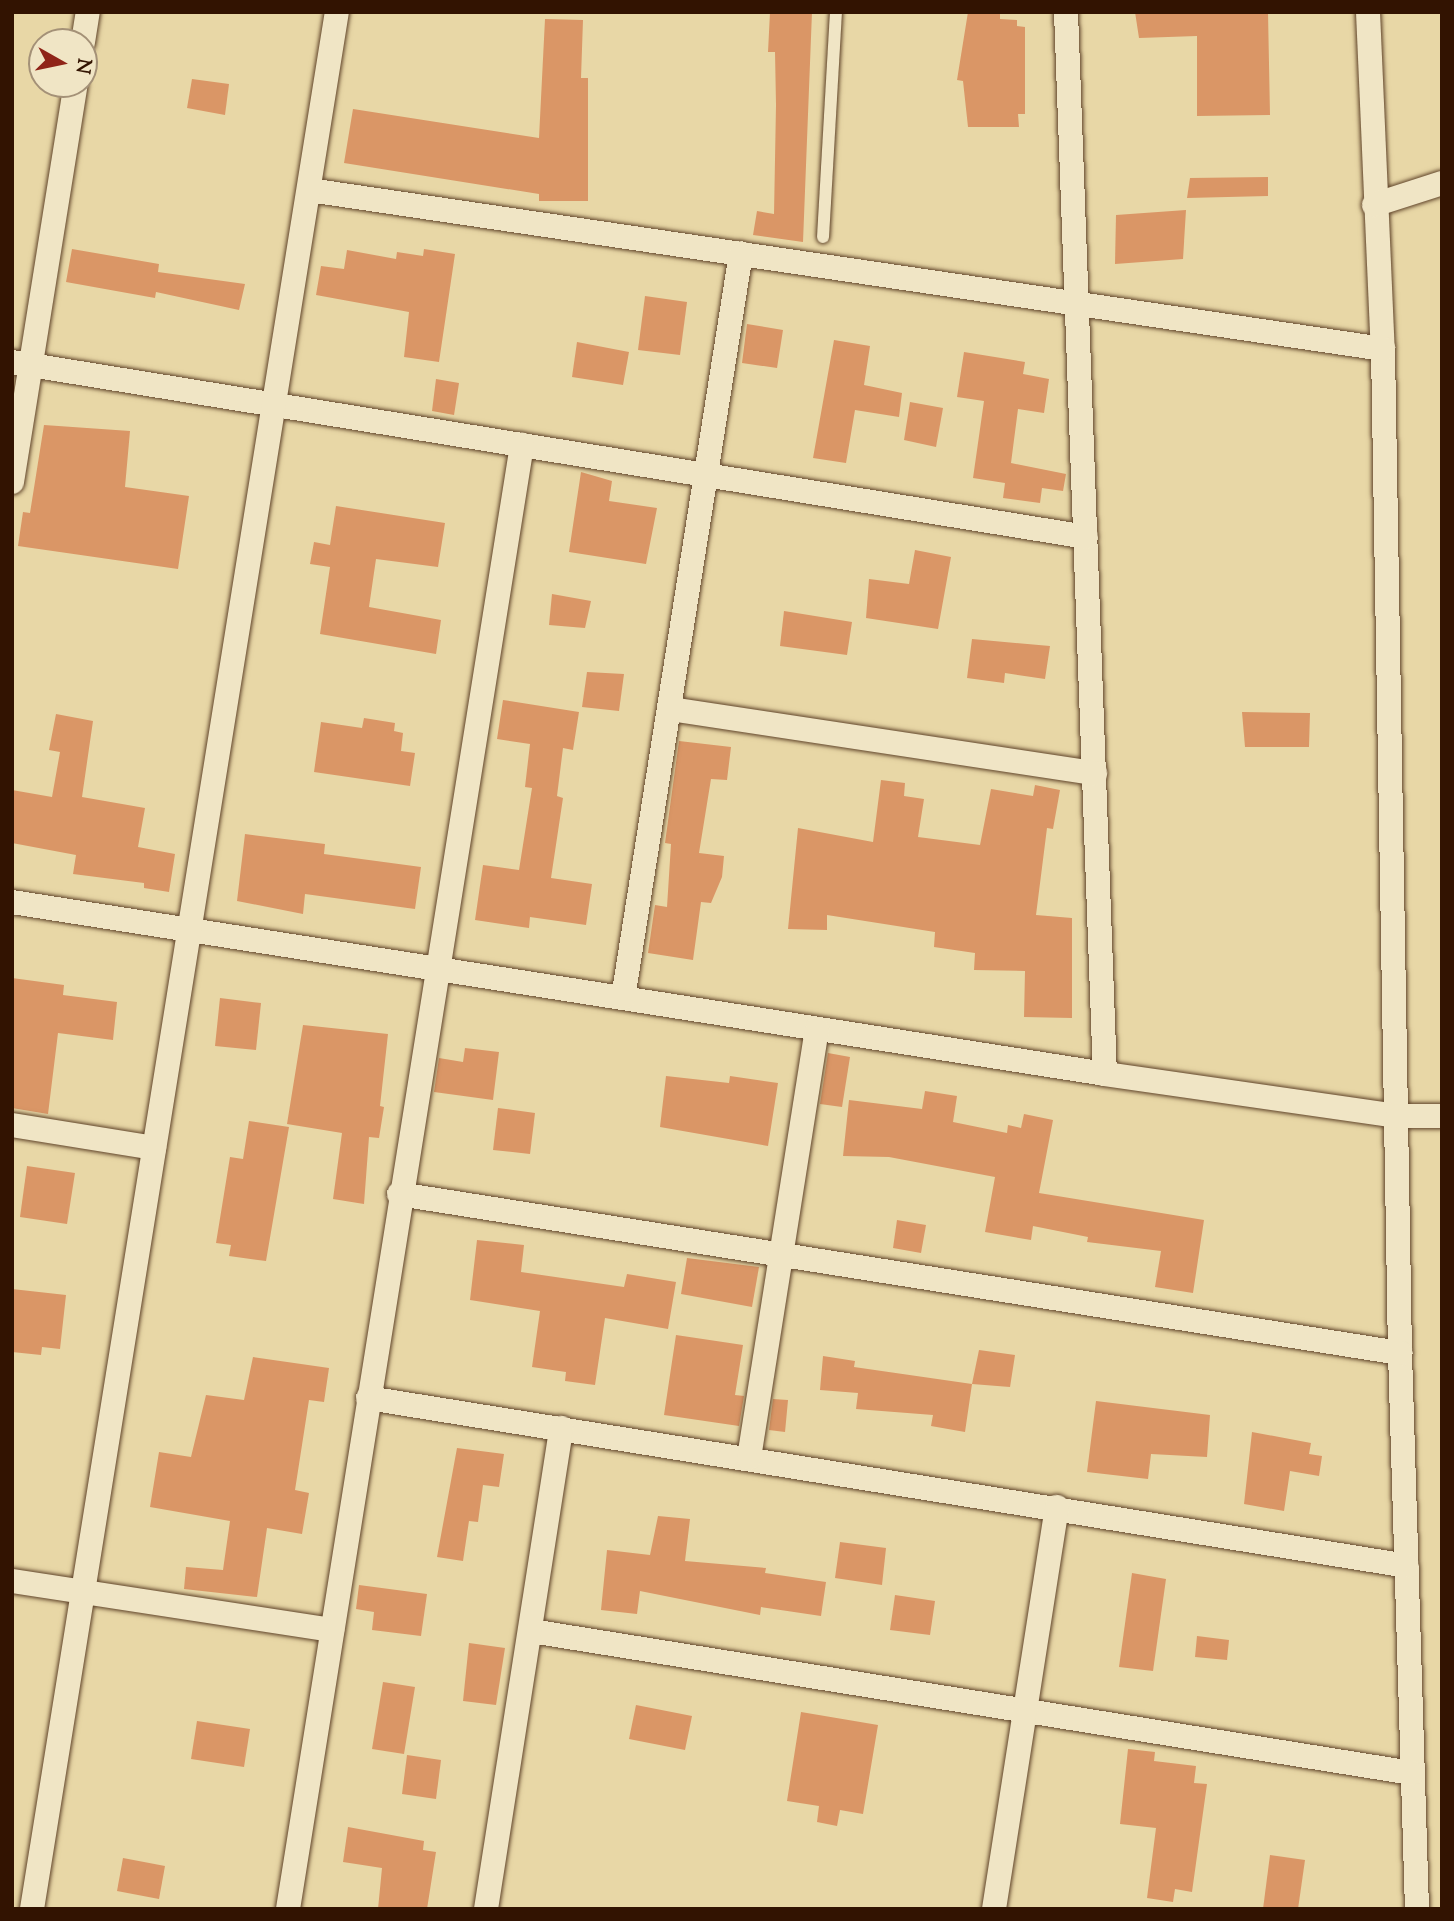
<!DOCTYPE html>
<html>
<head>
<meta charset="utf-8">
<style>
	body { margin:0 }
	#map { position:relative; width:1454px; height:1921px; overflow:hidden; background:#e8d7a6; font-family:"Sorts Mill Goudy",serif }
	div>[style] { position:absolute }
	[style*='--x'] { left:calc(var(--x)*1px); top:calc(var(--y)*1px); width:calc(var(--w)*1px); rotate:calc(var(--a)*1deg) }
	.building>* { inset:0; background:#da9666 }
	.roads { filter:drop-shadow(0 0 2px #60442a) drop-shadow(0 0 2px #60442a) }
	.lane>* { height:12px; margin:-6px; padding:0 6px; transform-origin:6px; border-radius:6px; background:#f0e5c5 }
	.street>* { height:24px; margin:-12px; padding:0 12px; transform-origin:12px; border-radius:12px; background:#f0e5c5 }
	span { translate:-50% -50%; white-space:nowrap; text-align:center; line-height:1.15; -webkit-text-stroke:6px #f0e5c5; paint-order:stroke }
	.frame { position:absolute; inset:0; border:14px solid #321301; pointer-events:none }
	.north { position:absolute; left:28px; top:28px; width:70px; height:70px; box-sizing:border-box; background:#f0e5c5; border:2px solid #a49177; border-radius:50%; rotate:99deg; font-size:19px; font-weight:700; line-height:28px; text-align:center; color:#321301 }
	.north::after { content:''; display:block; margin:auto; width:24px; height:32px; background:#8f2418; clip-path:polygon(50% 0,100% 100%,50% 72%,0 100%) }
</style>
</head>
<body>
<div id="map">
	<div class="building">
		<i style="clip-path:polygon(770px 12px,812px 12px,803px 242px,753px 235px,757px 211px,774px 214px,776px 105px,775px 52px,768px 52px)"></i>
		<i style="clip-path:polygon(968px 12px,1000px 12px,1000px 19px,1017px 20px,1017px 26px,1025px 27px,1025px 114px,1018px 114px,1019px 127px,968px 127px,963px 81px,957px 80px)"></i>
		<i style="clip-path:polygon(1135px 12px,1268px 12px,1270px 115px,1197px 116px,1197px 36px,1139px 38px)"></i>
		<i style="clip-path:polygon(545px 19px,583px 20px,581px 78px,588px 78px,588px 201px,539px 201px,539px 194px,344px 163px,353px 109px,539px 138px)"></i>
		<i style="clip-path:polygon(192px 79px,229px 84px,225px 115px,187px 108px)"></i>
		<i style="clip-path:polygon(1268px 177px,1268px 196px,1187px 198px,1190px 178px)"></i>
		<i style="clip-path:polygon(1186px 210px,1183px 259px,1115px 264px,1116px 215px)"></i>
		<i style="clip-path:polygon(72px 249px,159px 264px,158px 272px,245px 284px,239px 310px,156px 292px,155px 298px,66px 282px)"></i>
		<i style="clip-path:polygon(424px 249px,455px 254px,439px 362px,404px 357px,409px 312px,316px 295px,321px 266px,344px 269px,347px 250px,396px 259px,397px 252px,423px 256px)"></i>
		<i style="clip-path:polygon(645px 296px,687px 302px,680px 355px,638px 350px)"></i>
		<i style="clip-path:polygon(747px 324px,783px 330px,777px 368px,742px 363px)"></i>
		<i style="clip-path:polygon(834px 340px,870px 346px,864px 385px,902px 393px,899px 417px,855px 410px,846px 463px,813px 458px)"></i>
		<i style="clip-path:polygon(577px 342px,629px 352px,623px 385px,572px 377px)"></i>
		<i style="clip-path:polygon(964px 352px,1025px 362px,1023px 374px,1049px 379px,1044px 413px,1018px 409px,1011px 463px,1066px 474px,1063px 491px,1042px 488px,1040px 503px,1003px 498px,1005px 483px,973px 478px,984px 401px,957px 397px)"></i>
		<i style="clip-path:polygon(436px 379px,459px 383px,454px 415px,432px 411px)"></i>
		<i style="clip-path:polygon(910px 402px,943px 408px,936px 447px,904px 440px)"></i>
		<i style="clip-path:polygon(44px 425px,130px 431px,125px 487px,189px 496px,178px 569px,18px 546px,23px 512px,30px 513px)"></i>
		<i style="clip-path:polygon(581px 472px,612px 481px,609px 501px,657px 508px,646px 564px,569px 552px)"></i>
		<i style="clip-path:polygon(336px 506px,445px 523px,438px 567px,376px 559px,369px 607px,441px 620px,436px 654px,320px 634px,330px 567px,310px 564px,314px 542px,330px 545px)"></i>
		<i style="clip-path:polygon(915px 550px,951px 557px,938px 629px,866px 618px,869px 579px,909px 584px)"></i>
		<i style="clip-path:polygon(552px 594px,591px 601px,585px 628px,549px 625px)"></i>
		<i style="clip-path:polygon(784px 611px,852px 622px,847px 655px,780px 646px)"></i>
		<i style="clip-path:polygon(972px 639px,1050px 646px,1045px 679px,1005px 673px,1004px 683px,967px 678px)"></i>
		<i style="clip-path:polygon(587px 672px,624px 674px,619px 711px,582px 707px)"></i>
		<i style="clip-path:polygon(503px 700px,579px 712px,573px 750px,563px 748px,557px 796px,563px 798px,551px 878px,592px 884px,586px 925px,530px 917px,529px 928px,475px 920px,483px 865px,519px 870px,532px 788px,525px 787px,530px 744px,497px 739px)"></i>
		<i style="clip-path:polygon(1242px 712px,1310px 713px,1309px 747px,1245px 747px)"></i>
		<i style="clip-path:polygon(56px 714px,93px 721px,82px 797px,145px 808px,138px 847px,175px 854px,169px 892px,144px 888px,144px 883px,73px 874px,76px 855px,12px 843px,12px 790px,52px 797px,60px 752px,49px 750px)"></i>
		<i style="clip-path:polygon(364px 718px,395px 723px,394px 731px,403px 733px,401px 751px,415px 753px,410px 786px,314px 772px,321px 722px,362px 728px)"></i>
		<i style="clip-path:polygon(679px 741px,731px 747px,727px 780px,711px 779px,699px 853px,724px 856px,722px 877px,711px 903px,701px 902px,693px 960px,648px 953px,655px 905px,667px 907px,671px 844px,665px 843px)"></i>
		<i style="clip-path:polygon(881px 780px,905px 783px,904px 796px,924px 799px,918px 837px,980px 845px,991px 789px,1033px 796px,1035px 785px,1060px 790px,1053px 829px,1047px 828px,1036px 915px,1072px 918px,1072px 1018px,1024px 1017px,1025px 971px,974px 970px,975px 953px,934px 947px,935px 932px,827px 915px,827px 930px,788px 929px,798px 828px,873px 842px)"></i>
		<i style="clip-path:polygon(245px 834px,325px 844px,324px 854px,421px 867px,415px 909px,305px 894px,303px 914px,237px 901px)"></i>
		<i style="clip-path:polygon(12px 978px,64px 985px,63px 995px,117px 1002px,113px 1040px,58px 1033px,48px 1114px,12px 1108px)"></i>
		<i style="clip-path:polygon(220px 998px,261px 1003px,256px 1050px,215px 1046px)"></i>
		<i style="clip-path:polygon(303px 1025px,388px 1034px,380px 1106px,384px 1107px,379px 1138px,369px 1137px,364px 1204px,333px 1199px,342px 1133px,287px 1124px)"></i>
		<i style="clip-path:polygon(465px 1048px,499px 1052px,493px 1100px,434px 1092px,439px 1058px,463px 1062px)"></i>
		<i style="clip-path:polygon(828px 1053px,850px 1057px,842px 1107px,820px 1104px)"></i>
		<i style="clip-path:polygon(666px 1076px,729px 1083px,730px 1076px,778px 1083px,768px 1146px,660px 1127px)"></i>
		<i style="clip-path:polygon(925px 1091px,957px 1096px,953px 1122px,1007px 1133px,1008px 1125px,1021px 1128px,1024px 1114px,1053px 1120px,1039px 1193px,1204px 1220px,1193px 1293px,1155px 1287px,1161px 1251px,1087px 1242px,1088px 1237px,1033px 1226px,1031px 1240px,985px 1232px,995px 1177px,889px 1157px,843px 1156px,849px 1100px,922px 1109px)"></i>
		<i style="clip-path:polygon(498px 1108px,535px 1113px,530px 1154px,493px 1150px)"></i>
		<i style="clip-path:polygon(249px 1121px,289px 1127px,266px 1261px,229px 1256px,231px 1245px,216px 1243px,230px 1157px,243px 1159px)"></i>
		<i style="clip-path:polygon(27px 1166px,75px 1173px,67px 1224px,20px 1217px)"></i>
		<i style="clip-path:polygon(897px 1220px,926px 1225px,921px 1253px,893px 1248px)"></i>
		<i style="clip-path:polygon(477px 1240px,524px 1245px,521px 1272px,624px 1287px,627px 1274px,676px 1282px,668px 1329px,605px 1318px,595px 1385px,565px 1381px,566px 1372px,532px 1367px,540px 1311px,470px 1300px)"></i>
		<i style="clip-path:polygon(687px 1258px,759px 1267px,752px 1307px,681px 1294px)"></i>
		<i style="clip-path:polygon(12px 1289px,66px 1295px,60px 1349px,42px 1347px,41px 1355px,12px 1352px)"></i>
		<i style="clip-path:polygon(676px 1335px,743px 1345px,735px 1395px,744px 1396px,739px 1426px,664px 1415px)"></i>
		<i style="clip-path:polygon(979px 1350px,1015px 1355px,1010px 1387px,972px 1384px)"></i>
		<i style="clip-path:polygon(823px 1356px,855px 1361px,854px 1367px,972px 1384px,965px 1432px,931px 1426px,933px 1415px,856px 1409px,858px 1393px,820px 1390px)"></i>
		<i style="clip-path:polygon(253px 1357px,329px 1368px,324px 1402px,309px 1400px,295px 1490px,309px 1493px,302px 1534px,267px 1528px,257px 1597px,184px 1589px,186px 1567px,223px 1570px,230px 1521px,150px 1507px,159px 1452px,191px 1457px,206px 1395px,244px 1400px)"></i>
		<i style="clip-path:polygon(773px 1399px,788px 1400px,785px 1432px,769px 1430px)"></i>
		<i style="clip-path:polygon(1096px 1401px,1210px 1415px,1207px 1457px,1151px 1454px,1148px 1479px,1087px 1472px)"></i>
		<i style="clip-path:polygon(1252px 1432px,1311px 1443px,1309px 1454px,1322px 1456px,1319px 1476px,1290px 1471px,1284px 1511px,1244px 1504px)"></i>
		<i style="clip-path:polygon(457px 1448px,504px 1454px,499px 1487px,483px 1485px,478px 1522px,469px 1521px,463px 1561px,437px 1557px)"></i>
		<i style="clip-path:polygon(658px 1516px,690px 1519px,685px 1561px,766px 1568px,765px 1573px,826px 1582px,821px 1616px,761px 1607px,760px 1615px,640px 1591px,637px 1614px,601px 1610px,607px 1550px,650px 1555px)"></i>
		<i style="clip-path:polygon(840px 1542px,886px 1548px,882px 1585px,835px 1578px)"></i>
		<i style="clip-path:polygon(1132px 1573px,1166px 1579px,1153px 1671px,1119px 1667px)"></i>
		<i style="clip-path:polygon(359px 1585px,427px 1594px,421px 1636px,372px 1630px,374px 1612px,356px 1609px)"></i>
		<i style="clip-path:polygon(895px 1595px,935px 1601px,930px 1635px,890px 1630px)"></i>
		<i style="clip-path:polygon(1197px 1636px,1229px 1640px,1227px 1660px,1195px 1657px)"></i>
		<i style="clip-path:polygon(469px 1643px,505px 1648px,496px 1705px,463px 1701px)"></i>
		<i style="clip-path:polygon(383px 1682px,415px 1687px,404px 1754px,372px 1749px)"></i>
		<i style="clip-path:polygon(636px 1705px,692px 1716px,685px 1750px,629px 1739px)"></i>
		<i style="clip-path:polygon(801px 1712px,878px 1725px,863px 1814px,840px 1810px,837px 1826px,817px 1822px,819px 1806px,787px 1801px)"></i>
		<i style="clip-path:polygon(197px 1721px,250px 1729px,244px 1767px,191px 1759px)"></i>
		<i style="clip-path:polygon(1128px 1749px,1155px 1752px,1154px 1761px,1196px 1766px,1194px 1783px,1207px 1784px,1192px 1892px,1175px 1889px,1173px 1902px,1147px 1898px,1156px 1828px,1120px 1824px)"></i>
		<i style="clip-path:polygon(407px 1755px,441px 1760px,436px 1799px,402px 1794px)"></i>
		<i style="clip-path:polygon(348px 1827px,424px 1841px,423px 1850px,436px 1852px,427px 1909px,378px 1909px,382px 1868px,343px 1862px)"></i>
		<i style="clip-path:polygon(1270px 1855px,1305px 1860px,1298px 1909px,1263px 1909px)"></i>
		<i style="clip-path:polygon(123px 1858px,165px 1866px,159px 1899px,117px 1891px)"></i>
	</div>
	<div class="roads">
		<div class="lane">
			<i style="--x:823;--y:237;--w:225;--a:-86.7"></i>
		</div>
		<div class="street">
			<i style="--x:1066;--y:12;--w:1063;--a:87.9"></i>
			<i style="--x:1368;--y:12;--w:337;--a:87.5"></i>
			<i style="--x:1383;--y:349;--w:1004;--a:89.03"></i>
			<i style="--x:1400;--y:1353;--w:556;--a:88.25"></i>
			<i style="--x:83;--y:42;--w:30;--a:-81"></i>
			<i style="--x:309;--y:190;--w:1086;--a:8.42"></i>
			<i style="--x:1374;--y:205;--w:71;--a:-17.9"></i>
			<i style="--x:12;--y:362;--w:1088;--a:9.25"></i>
			<i style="--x:12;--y:482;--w:403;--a:-80.9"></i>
			<i style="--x:670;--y:709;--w:430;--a:8.6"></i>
			<i style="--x:12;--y:902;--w:1106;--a:8.94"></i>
			<i style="--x:1105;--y:1074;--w:296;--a:8.2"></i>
			<i style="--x:1398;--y:1116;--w:44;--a:0"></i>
			<i style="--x:623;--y:998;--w:754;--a:-81"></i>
			<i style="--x:12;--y:1125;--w:144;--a:9.2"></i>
			<i style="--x:399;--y:1194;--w:1014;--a:9.03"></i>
			<i style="--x:368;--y:1398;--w:1052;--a:9.18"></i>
			<i style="--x:749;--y:1458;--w:434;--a:-81"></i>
			<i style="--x:12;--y:1581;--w:324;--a:8.7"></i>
			<i style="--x:531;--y:1631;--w:892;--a:9.16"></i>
			<i style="--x:32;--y:1909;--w:1921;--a:-80.87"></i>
			<i style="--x:288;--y:1909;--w:1483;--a:-80.92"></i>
			<i style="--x:486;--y:1909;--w:487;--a:-81.1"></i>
			<i style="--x:994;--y:1909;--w:407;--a:-81.1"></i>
		</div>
	</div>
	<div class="frame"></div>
	<div class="north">N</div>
</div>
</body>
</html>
